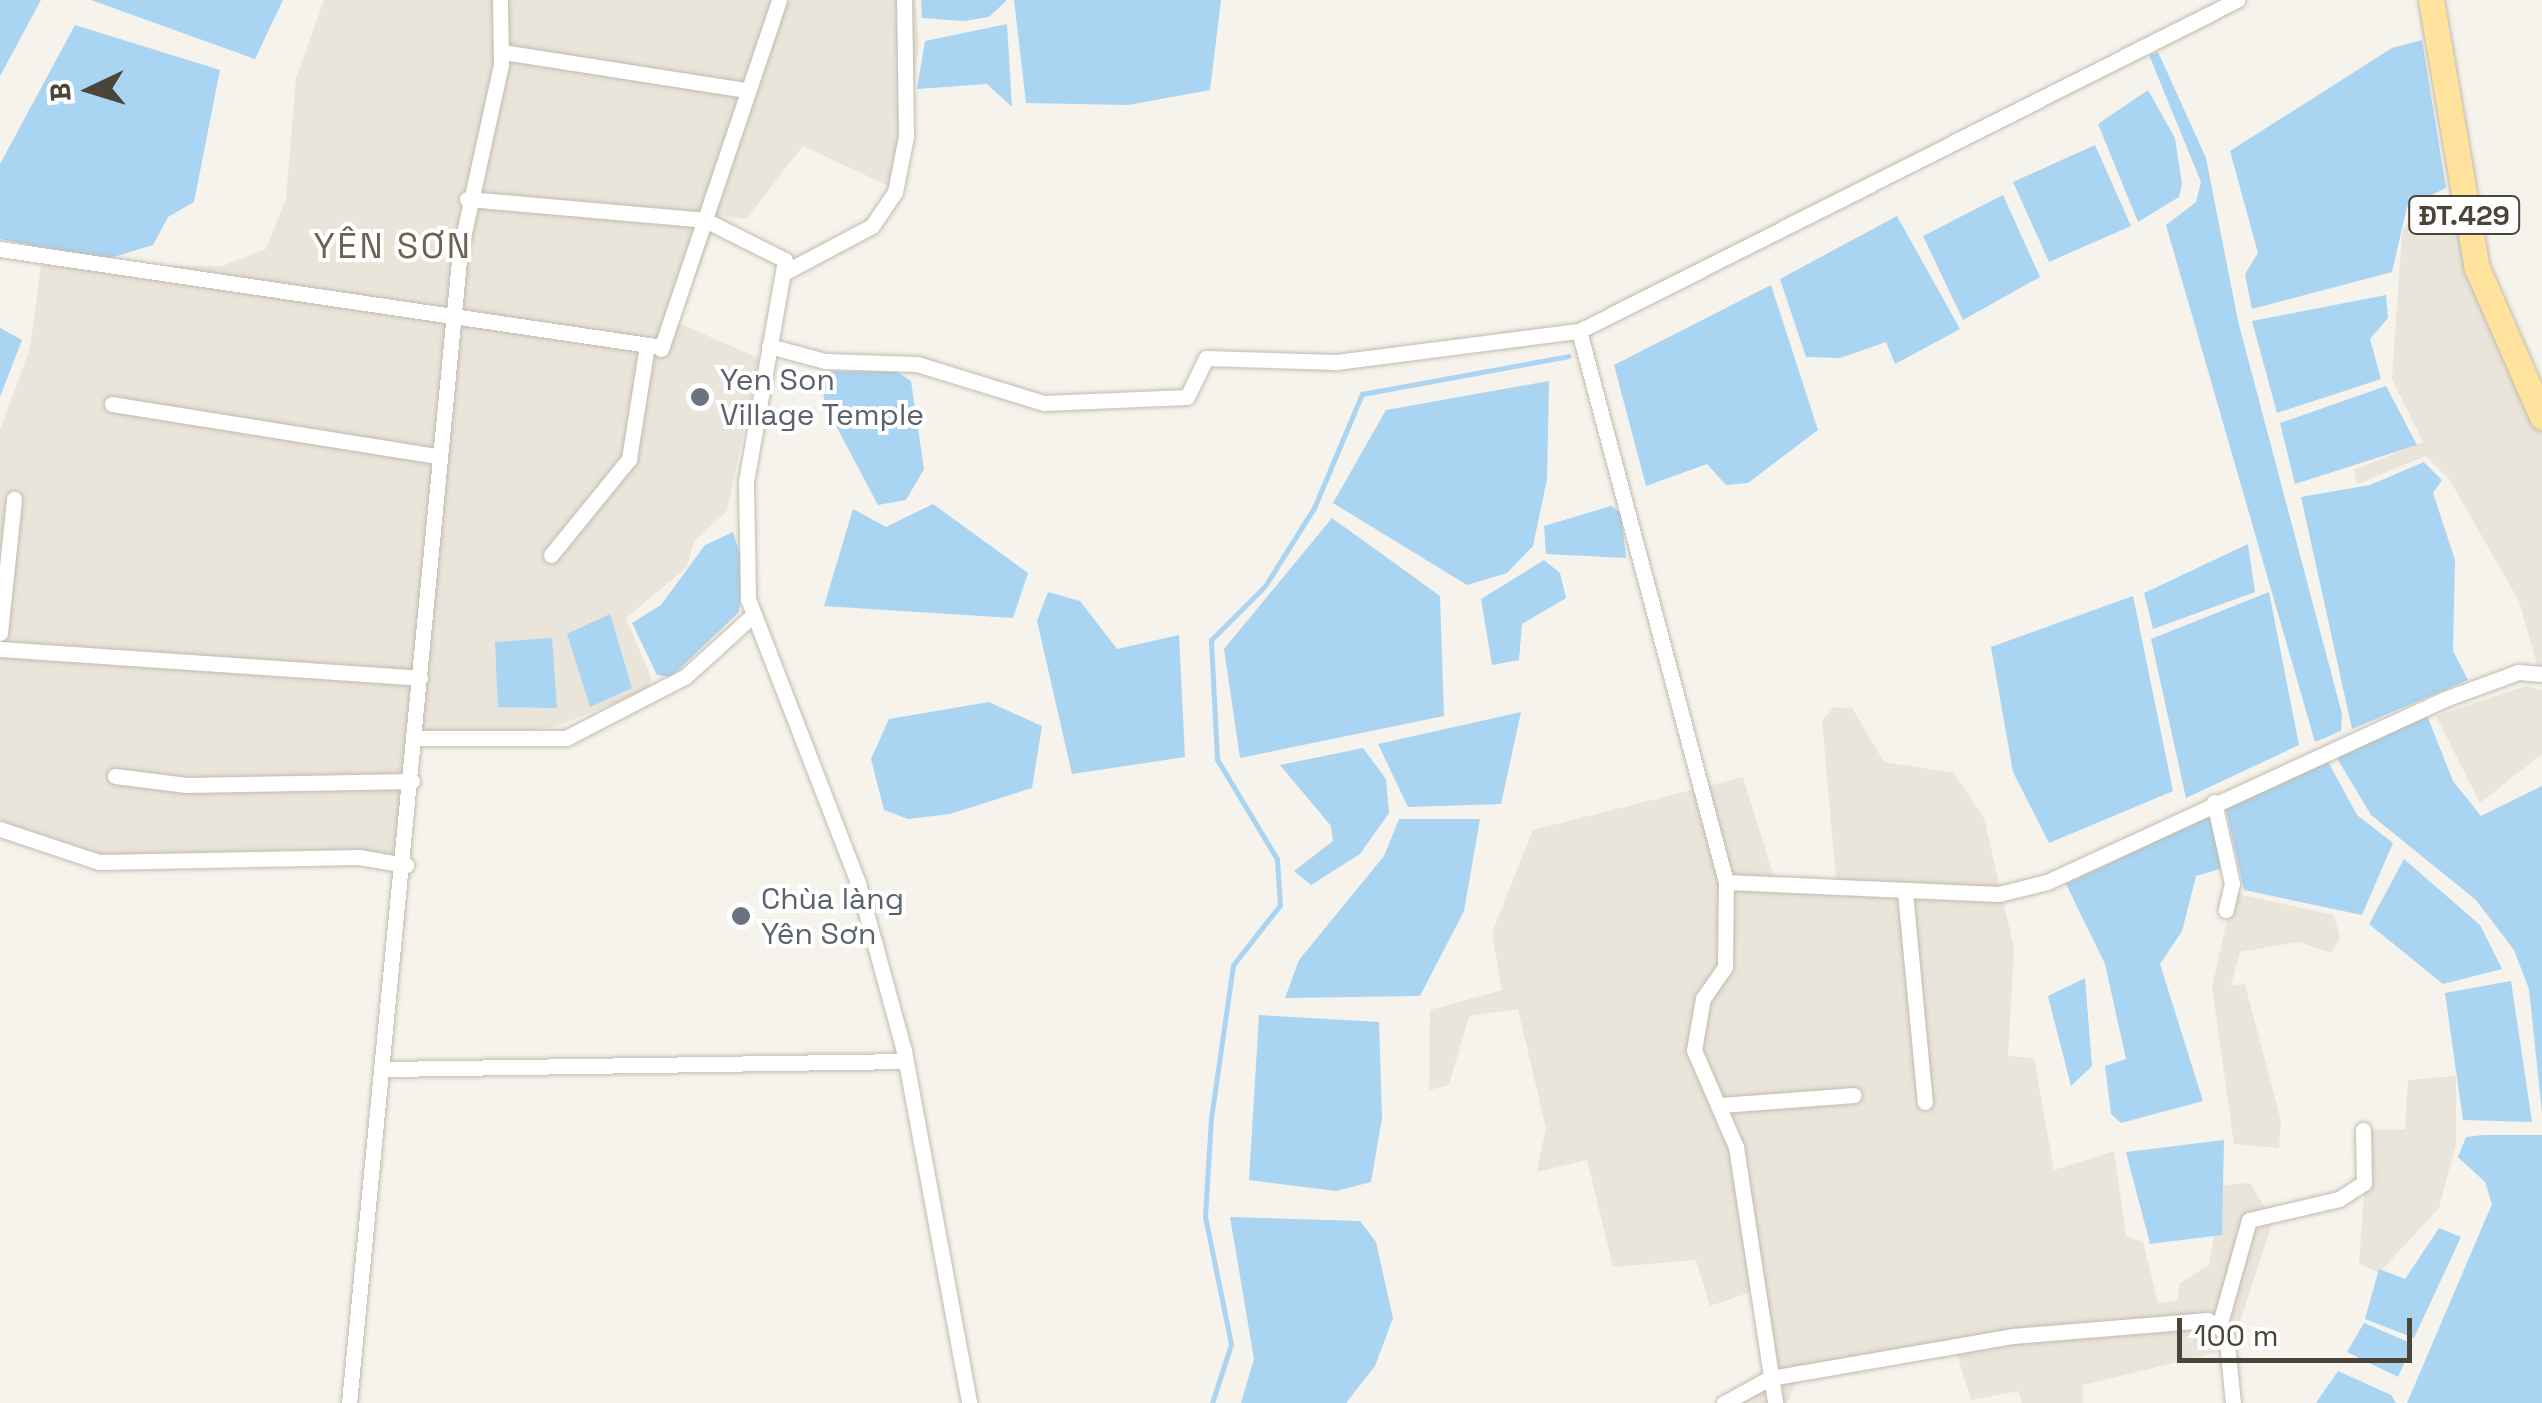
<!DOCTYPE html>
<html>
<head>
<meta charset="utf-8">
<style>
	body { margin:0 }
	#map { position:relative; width:2542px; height:1403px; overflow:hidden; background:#f6f3ec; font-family:"Space Grotesk",sans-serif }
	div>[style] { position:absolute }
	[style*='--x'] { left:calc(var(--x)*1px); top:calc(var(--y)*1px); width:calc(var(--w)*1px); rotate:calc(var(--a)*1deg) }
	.residential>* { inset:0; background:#eae5da }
	.water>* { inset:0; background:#a9d4f2 }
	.stream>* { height:5px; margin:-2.5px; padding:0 2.5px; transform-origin:2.5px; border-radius:2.5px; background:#a9d4f2 }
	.roads { filter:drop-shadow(0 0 2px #c2bbae) drop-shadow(0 0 2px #c2bbae) }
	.street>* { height:15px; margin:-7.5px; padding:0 7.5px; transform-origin:7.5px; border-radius:7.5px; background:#fff }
	.primary>* { height:25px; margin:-12.5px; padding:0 12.5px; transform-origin:12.5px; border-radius:12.5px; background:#ffe39c }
	.dots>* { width:28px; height:28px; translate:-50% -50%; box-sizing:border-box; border:5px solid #fff; border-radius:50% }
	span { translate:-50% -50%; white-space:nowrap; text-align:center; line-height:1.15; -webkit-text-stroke:8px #fff; paint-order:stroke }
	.shield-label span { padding:2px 8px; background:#fff; border:2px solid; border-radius:8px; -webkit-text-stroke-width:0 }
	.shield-label { font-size:28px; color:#4b4439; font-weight:700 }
	.worship-label { font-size:30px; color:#5b616d }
	.left { translate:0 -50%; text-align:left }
	.quarter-label { font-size:35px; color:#6e6250; letter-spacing:2.5px }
	.north { position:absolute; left:40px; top:40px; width:100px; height:100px; -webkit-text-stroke:8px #fff; paint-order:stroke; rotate:266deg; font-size:28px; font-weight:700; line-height:40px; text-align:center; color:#4b4439 }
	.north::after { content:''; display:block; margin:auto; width:35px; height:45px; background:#4b4439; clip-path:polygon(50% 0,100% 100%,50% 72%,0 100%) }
	.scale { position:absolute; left:2177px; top:1318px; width:235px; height:45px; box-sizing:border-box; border:5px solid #4b4439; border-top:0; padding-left:12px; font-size:30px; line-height:35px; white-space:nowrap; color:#4b4439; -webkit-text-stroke:8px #fff; paint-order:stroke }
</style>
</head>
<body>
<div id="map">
	<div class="residential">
		<i style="clip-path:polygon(324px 0,915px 0,919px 47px,891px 187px,803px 146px,746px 219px,719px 216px,678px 323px,759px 358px,727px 511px,694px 541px,687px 567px,626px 618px,652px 680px,645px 691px,557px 726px,493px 736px,407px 732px,398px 858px,76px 854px,0 819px,0 430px,30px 348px,41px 265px,222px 266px,266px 249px,286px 198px,296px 79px)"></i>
		<i style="clip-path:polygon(2458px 195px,2542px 422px,2542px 682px,2519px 601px,2449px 479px,2426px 456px,2357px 484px,2354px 470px,2423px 442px,2392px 379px,2402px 233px,2414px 209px)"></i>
		<i style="clip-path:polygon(2526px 686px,2542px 690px,2542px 754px,2480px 803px,2436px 716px)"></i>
		<i style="clip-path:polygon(1834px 707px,1852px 708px,1884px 762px,1954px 773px,1984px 818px,2014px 948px,2008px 1056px,2034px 1058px,2054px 1170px,2114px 1151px,2126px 1236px,2143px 1242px,2158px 1303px,2177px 1300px,2180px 1283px,2209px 1265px,2222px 1185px,2250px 1183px,2273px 1220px,2241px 1319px,2219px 1352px,2083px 1385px,2083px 1403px,2022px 1403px,2019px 1391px,1971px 1400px,1953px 1342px,1800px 1373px,1787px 1403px,1721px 1403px,1766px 1381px,1760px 1289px,1710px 1306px,1696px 1260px,1613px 1267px,1587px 1160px,1537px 1172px,1546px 1128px,1518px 1009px,1469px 1016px,1449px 1085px,1429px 1090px,1430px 1010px,1502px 990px,1492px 933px,1533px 830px,1743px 777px,1775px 881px,1836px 879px,1822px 720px)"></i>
		<i style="clip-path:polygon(2233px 893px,2334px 915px,2340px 939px,2331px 953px,2299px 942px,2240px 952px,2231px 985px,2245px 984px,2281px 1121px,2279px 1148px,2234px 1144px,2212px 987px)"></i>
		<i style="clip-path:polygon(2456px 1076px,2456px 1144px,2439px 1208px,2379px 1273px,2359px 1263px,2369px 1130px,2405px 1129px,2408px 1080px)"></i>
	</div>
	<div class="water">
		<i style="clip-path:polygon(0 0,41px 0,0 76px)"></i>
		<i style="clip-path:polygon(91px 0,283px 0,255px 59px)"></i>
		<i style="clip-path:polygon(921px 0,1006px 0,1006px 1px,989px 17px,964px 21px,922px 18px)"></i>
		<i style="clip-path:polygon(1014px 0,1221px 0,1210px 90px,1128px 105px,1026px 103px)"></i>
		<i style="clip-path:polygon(1007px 24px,1012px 107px,987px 84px,917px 89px,925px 41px)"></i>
		<i style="clip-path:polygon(75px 25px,220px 70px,194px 202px,168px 217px,153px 245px,104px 260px,0 239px,0 164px)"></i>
		<i style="clip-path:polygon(2422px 40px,2446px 188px,2407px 207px,2392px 272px,2252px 309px,2245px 274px,2258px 253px,2230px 151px,2392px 48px)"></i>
		<i style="clip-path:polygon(2158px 52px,2206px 158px,2238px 321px,2342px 714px,2341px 731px,2315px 742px,2166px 225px,2196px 202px,2201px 182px,2149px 55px)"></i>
		<i style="clip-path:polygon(2148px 90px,2175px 138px,2182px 184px,2179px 197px,2138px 222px,2098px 124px)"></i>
		<i style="clip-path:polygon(2095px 145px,2131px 226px,2049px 262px,2013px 182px)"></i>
		<i style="clip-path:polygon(2003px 195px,2040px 277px,1963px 320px,1923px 236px)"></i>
		<i style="clip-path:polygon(1897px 216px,1960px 329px,1895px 364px,1886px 342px,1840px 358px,1806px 357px,1780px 279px)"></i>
		<i style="clip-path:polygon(1771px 285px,1818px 430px,1748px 483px,1726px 485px,1707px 464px,1646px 486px,1614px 365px)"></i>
		<i style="clip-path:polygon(2386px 295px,2388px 318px,2370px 339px,2381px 379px,2277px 413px,2252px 321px)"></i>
		<i style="clip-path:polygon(0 328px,22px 340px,0 397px)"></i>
		<i style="clip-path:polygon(820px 371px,897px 372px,911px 381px,924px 469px,906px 500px,878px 505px,825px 405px)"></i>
		<i style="clip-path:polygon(1549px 381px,1547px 479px,1533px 546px,1507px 573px,1467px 585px,1333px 503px,1386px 410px)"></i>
		<i style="clip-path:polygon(2386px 386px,2417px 445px,2295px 484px,2280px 423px)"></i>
		<i style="clip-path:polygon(2424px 462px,2442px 480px,2433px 493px,2455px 560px,2453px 651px,2468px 680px,2352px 729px,2301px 497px,2370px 485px)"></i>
		<i style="clip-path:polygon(933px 504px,1028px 573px,1013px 618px,824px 606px,853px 509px,886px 527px)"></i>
		<i style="clip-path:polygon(1611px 506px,1621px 513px,1626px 558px,1546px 554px,1544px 526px)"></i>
		<i style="clip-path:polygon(1332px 518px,1440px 596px,1444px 716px,1240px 758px,1224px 649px)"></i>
		<i style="clip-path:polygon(733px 532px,744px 567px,739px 612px,671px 677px,657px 675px,632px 623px,661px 605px,705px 545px)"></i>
		<i style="clip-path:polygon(2248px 544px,2255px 592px,2153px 629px,2144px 593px)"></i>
		<i style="clip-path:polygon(1544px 560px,1560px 573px,1566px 598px,1522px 624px,1519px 660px,1492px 665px,1481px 599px)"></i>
		<i style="clip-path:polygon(1048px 592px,1080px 601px,1117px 649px,1179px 635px,1185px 757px,1072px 774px,1037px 621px)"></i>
		<i style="clip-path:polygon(2269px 592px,2299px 745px,2186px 798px,2151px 639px)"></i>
		<i style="clip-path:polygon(2133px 596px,2173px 791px,2049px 843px,2013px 772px,1991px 647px)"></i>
		<i style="clip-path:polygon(610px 614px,632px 688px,590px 707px,567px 634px)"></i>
		<i style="clip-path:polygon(552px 638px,557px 708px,498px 707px,495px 642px)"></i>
		<i style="clip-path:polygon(989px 702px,1042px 726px,1032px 788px,950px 814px,908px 819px,884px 810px,871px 759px,889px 719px)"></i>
		<i style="clip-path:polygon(1521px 712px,1501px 804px,1408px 807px,1378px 744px)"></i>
		<i style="clip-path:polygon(2426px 713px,2453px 781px,2481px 816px,2542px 786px,2542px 1113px,2529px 989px,2514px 950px,2476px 900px,2371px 815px,2335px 755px)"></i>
		<i style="clip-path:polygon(1363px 748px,1386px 779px,1389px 813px,1360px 854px,1311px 885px,1294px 871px,1333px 841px,1331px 826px,1280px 765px)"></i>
		<i style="clip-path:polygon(2326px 758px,2357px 815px,2393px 843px,2362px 915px,2244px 890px,2226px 809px)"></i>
		<i style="clip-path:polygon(2216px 813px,2223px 868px,2196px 876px,2182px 931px,2160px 964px,2203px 1101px,2121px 1123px,2111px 1114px,2105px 1066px,2126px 1059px,2105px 964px,2066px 884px)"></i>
		<i style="clip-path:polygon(1399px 819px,1480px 819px,1464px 911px,1420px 996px,1285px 998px,1299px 960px,1384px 856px)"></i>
		<i style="clip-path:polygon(2404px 859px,2480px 925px,2502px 969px,2443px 984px,2369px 924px)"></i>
		<i style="clip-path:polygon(2085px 978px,2092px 1066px,2071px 1086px,2048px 996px)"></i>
		<i style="clip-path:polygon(2511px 981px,2532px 1122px,2463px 1120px,2445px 993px)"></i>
		<i style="clip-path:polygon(1259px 1015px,1379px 1022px,1382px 1118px,1371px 1182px,1336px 1191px,1249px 1180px)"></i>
		<i style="clip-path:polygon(2483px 1135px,2542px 1135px,2542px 1403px,2407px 1403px,2492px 1204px,2485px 1182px,2458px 1157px,2466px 1137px)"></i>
		<i style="clip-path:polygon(2224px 1140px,2222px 1235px,2150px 1244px,2126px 1152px)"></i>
		<i style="clip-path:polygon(1230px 1217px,1360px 1221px,1376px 1242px,1393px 1318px,1375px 1366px,1346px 1403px,1241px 1403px,1254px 1359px)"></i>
		<i style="clip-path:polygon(2439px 1228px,2461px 1237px,2414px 1338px,2365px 1319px,2379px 1269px,2405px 1279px)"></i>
		<i style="clip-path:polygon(2364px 1323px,2413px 1344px,2398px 1377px,2347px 1352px)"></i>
		<i style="clip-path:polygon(2338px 1371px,2391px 1395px,2396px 1403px,2316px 1403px)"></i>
	</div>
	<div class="stream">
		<i style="--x:1212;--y:1403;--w:62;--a:-72.1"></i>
		<i style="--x:1231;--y:1344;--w:131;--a:-101.5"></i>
		<i style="--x:1205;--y:1216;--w:98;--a:-86.5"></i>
		<i style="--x:1211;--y:1118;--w:155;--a:-81.8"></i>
		<i style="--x:1233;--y:965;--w:76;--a:-51.9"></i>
		<i style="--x:1280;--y:905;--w:46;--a:-93.7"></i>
		<i style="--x:1277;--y:859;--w:117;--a:-121"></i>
		<i style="--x:1217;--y:759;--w:119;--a:-92.9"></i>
		<i style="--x:1211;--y:640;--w:76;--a:-45"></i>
		<i style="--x:1265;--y:586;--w:92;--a:-57.9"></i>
		<i style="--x:1314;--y:508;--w:124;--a:-67.2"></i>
		<i style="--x:1362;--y:394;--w:210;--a:-10.4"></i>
	</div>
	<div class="roads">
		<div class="street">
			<i style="--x:503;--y:52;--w:247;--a:8.9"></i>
			<i style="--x:467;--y:199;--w:239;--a:5"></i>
			<i style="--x:705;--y:220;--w:89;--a:26.6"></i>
			<i style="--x:785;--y:260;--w:225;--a:100"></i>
			<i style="--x:746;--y:482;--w:117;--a:89"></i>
			<i style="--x:748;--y:599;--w:305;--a:68.8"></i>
			<i style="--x:858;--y:883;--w:174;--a:74.7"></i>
			<i style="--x:904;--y:1051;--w:358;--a:79.5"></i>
			<i style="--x:0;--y:249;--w:669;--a:8.42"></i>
			<i style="--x:787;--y:271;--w:96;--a:-27.9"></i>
			<i style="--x:872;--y:226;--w:41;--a:-55.9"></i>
			<i style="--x:895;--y:192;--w:57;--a:-78.9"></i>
			<i style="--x:906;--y:136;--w:136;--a:-90.8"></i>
			<i style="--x:1579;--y:331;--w:570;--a:75.06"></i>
			<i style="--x:1726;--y:882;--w:85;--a:90.7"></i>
			<i style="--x:1725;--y:967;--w:38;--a:125"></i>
			<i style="--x:1703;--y:998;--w:53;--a:99.8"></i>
			<i style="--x:1694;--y:1050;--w:106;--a:66.6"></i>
			<i style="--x:1736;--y:1147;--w:259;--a:81.3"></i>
			<i style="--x:769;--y:346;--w:58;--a:15"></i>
			<i style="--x:825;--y:361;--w:92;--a:1.9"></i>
			<i style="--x:917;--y:364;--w:133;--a:17.1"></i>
			<i style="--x:1044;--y:403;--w:143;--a:-2.4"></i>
			<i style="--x:1187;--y:397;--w:43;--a:-64"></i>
			<i style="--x:1206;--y:358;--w:130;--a:1.8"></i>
			<i style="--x:1336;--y:362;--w:245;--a:-7.3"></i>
			<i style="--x:1579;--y:331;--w:737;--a:-26.7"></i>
			<i style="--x:661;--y:349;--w:368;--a:-71.3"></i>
			<i style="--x:112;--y:404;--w:330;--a:9.1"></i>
			<i style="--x:551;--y:555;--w:124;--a:-50.9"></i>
			<i style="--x:629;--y:459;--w:115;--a:-81"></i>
			<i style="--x:0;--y:633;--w:135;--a:-84"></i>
			<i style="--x:0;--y:649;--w:421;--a:3.9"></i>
			<i style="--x:416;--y:738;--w:150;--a:0"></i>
			<i style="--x:566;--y:738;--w:135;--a:-27.3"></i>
			<i style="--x:686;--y:676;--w:91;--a:-42.3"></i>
			<i style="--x:115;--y:776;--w:72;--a:7.2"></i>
			<i style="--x:186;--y:785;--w:226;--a:-1"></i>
			<i style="--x:2214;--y:802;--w:83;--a:77.5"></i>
			<i style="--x:2232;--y:883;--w:28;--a:103"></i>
			<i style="--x:0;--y:829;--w:104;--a:18.4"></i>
			<i style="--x:99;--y:862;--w:260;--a:-1.1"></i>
			<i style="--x:359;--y:857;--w:48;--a:9.7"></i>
			<i style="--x:1726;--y:882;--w:273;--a:2.5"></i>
			<i style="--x:1999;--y:894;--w:49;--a:-14"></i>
			<i style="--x:2047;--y:882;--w:438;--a:-24.7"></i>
			<i style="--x:2445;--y:699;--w:78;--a:-20.3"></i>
			<i style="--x:2518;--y:672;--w:24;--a:5"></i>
			<i style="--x:1905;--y:892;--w:211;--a:84.6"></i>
			<i style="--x:385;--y:1069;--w:521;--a:-0.88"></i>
			<i style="--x:1722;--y:1105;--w:132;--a:-4.3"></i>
			<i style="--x:2220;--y:1323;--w:107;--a:-74.3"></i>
			<i style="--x:2249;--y:1220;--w:92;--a:-13.1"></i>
			<i style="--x:2339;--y:1199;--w:30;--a:-33"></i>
			<i style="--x:2364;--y:1183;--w:53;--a:-91.1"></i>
			<i style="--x:349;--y:1403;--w:1157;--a:-84.5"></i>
			<i style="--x:460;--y:251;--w:190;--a:-77.6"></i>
			<i style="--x:501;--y:65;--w:65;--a:-90.9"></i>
			<i style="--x:1724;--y:1403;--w:52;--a:-28.5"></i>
			<i style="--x:1770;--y:1378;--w:247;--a:-9.8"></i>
			<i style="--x:2013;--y:1336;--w:195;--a:-4.7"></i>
			<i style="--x:2207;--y:1320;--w:22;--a:32"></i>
			<i style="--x:2226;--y:1332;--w:71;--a:84.4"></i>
		</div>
		<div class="primary">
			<i style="--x:2431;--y:0;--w:272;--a:80.3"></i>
			<i style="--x:2477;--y:268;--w:163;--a:66.4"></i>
		</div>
	</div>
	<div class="dots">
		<i style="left:700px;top:397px;background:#6b7280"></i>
		<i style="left:741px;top:916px;background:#6b7280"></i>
	</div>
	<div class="shield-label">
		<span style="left:2464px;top:215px">ĐT.429</span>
	</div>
	<div class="worship-label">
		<span class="left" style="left:720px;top:397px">Yen Son<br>Village Temple</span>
		<span class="left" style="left:761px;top:916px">Chùa làng<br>Yên Sơn</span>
	</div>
	<div class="quarter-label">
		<span style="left:393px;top:246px">YÊN SƠN</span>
	</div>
	<div class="north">B</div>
	<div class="scale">100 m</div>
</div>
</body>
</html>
